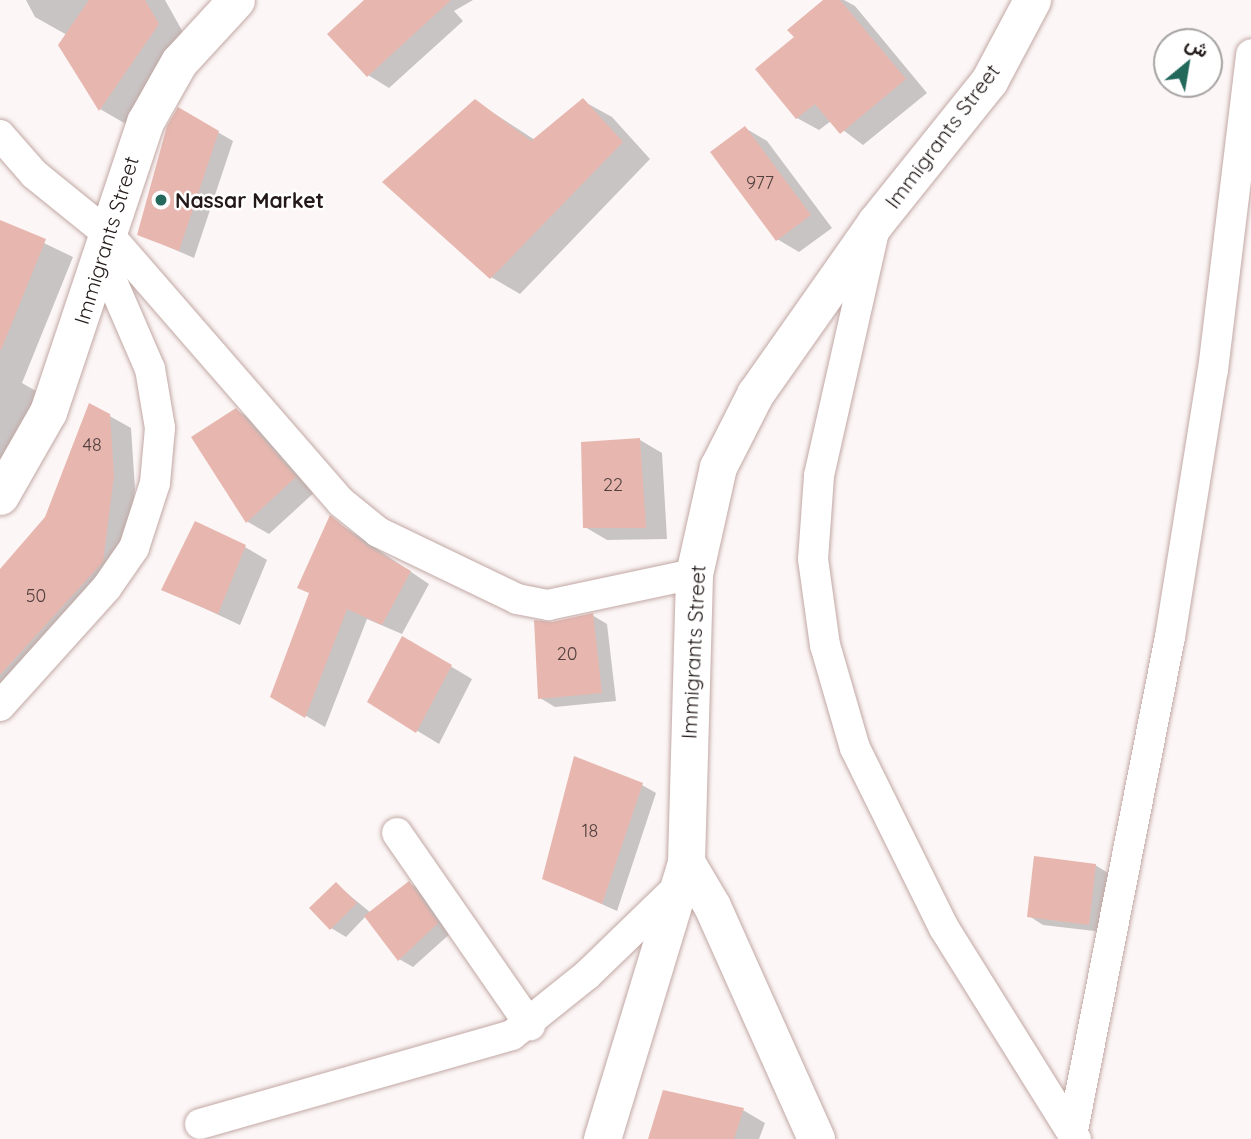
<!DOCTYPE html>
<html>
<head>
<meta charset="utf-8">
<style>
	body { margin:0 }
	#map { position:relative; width:1251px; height:1139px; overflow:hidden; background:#fcf6f6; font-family:Quicksand,Vazirmatn,sans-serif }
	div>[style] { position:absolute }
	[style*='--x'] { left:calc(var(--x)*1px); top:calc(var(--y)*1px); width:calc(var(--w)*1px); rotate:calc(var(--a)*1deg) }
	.shadow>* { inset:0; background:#0003 }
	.building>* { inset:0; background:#e7b7af }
	.roads { filter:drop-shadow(0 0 2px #c1a8a4) drop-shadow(0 0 2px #c1a8a4) }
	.minor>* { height:30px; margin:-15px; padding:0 15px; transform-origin:15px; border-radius:15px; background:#fff }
	.tertiary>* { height:37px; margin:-18.5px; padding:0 18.5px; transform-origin:18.5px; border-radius:18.5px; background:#fff }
	.dots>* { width:19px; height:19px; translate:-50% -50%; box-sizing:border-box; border:4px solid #fff; border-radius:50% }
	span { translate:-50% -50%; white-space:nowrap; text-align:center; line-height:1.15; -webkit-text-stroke:5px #fff; paint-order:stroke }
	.number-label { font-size:18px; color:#53403e }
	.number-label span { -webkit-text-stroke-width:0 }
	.street-label { font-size:21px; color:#221918 }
	.poi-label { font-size:21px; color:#221918; font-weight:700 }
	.left { translate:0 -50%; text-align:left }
	.north { position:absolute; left:1153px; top:28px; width:70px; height:70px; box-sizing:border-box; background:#fff; border:2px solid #a7a3a3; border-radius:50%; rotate:30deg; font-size:19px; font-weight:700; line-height:28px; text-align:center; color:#221918 }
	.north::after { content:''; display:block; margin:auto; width:24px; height:32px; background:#22685b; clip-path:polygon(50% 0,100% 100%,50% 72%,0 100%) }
</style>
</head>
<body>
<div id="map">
	<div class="shadow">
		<i style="clip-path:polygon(26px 0,165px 0,189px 43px,131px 127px,100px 109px,67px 35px,35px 17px)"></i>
		<i style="clip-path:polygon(364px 0,473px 0,454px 11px,463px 21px,389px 88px,368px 75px)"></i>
		<i style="clip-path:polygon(826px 0,844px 0,855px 6px,927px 93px,863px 145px,831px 121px,819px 130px,797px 118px,796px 38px)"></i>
		<i style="clip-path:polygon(475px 101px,535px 140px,583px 101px,612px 117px,650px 159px,520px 294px,491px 277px)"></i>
		<i style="clip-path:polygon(178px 109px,233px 141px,194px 258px,139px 234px)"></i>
		<i style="clip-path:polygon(745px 128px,767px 141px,832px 228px,799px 252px,777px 239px)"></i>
		<i style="clip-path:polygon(0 222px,73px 257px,22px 383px,48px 398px,0 465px)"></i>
		<i style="clip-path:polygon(90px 405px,131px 428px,135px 489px,124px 574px,0 715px,0 572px,47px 518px)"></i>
		<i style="clip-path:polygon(236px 410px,258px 423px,317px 490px,269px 534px,248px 522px,193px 438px)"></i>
		<i style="clip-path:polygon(640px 440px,662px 453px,667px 539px,607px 540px,585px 527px)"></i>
		<i style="clip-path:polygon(331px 518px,429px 584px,402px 634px,367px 619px,325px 727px,272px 696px,310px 594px)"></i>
		<i style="clip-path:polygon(245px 547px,267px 560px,240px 625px,163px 589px)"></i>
		<i style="clip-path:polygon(592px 615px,607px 624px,616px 701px,555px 707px,540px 698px,552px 624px)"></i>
		<i style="clip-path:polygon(403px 638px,472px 679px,439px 744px,370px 702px)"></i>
		<i style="clip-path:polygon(642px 785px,656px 793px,617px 911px,544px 878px)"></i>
		<i style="clip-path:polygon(1095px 865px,1110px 874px,1103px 932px,1043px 925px,1029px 916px)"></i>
		<i style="clip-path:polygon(409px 883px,424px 892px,452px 932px,413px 967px,399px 959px,366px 916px,346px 937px,331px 928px,336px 884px,371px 913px)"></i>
		<i style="clip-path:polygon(743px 1110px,765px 1123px,759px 1139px,649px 1139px)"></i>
	</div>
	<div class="building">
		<i style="clip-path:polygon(89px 0,145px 0,159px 24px,99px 111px,58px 45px)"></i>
		<i style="clip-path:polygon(364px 0,451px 0,367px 77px,327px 34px)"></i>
		<i style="clip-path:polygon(823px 0,840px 0,906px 79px,840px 134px,815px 104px,796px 119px,755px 69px,794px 37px,787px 30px)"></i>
		<i style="clip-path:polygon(583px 98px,623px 142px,490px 279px,382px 182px,475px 99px,531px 141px)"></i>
		<i style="clip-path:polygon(178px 107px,219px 131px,179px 251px,137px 235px,167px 126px)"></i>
		<i style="clip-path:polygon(745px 126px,811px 215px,776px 241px,710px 152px)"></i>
		<i style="clip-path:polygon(0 220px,46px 239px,1px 350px,0 350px)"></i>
		<i style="clip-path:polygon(89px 403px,110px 414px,114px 476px,103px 562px,0 675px,0 569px,45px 517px)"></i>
		<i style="clip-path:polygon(236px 408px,296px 477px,246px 523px,191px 437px)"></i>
		<i style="clip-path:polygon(640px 438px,646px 528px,583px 528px,581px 442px)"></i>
		<i style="clip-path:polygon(330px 515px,367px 546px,411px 571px,382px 625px,347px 609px,305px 718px,270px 697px,309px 593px,297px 588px)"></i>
		<i style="clip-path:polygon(195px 521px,246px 545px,218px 614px,161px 590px)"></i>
		<i style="clip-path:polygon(593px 613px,602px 693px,538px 699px,534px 620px,552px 622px)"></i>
		<i style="clip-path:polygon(402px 636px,452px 665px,416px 733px,367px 702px)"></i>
		<i style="clip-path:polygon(574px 756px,643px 783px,602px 904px,542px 879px)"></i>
		<i style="clip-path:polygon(1034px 856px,1096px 864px,1089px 925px,1027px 917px)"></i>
		<i style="clip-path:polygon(409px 881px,438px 923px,398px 961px,364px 916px)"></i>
		<i style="clip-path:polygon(336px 882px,357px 903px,330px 930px,309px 908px)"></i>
		<i style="clip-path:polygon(663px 1090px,744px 1108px,734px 1139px,648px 1139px)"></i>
	</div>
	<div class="roads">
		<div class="minor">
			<i style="--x:0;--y:135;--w:52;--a:48.9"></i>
			<i style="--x:34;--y:174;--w:95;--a:39"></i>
			<i style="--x:108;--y:234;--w:355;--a:49"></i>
			<i style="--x:341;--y:502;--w:48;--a:39"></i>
			<i style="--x:378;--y:532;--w:154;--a:25.7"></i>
			<i style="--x:517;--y:599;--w:32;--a:11"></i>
			<i style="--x:548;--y:605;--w:149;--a:-12"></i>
			<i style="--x:875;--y:227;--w:255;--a:102.7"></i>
			<i style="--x:819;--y:476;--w:83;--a:94.1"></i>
			<i style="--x:813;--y:559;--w:87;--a:82.1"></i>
			<i style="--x:825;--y:645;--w:107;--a:73.8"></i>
			<i style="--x:855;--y:748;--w:201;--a:63.7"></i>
			<i style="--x:944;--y:928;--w:249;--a:58"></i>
			<i style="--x:0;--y:706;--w:160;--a:-48"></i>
			<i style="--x:107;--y:587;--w:47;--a:-55.3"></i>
			<i style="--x:134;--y:548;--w:68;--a:-72.1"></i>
			<i style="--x:155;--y:483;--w:55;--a:-84.8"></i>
			<i style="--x:160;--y:428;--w:60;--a:-99.6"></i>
			<i style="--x:150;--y:369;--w:123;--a:-113.4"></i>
			<i style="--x:397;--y:833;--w:234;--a:55.3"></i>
			<i style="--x:200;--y:1124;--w:324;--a:-15.9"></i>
			<i style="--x:512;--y:1035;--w:96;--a:-38.7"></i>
			<i style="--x:587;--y:975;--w:128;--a:-44.1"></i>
			<i style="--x:1073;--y:1130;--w:502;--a:-78.87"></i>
			<i style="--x:1170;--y:637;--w:270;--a:-80.9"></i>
			<i style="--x:1213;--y:370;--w:318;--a:-83.1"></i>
		</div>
		<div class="tertiary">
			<i style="--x:0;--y:496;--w:97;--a:-60.3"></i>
			<i style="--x:48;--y:412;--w:306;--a:-71.5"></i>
			<i style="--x:145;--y:122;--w:69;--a:-60.5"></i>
			<i style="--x:179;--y:62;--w:84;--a:-47.4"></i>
			<i style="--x:686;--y:862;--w:51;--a:59.4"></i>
			<i style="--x:712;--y:906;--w:255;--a:65.9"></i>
			<i style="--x:602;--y:1139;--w:289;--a:-73.1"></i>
			<i style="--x:686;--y:862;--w:288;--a:-88.4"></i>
			<i style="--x:694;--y:574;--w:110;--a:-77.4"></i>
			<i style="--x:718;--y:467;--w:82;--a:-63.1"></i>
			<i style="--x:755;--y:394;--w:210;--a:-54.9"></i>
			<i style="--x:876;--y:222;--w:181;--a:-51.3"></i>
			<i style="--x:989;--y:81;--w:92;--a:-62"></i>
		</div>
	</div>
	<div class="dots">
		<i style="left:161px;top:200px;background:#22685b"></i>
	</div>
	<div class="number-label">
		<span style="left:760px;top:183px">977</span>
		<span style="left:92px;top:445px">48</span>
		<span style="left:613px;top:485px">22</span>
		<span style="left:36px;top:596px">50</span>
		<span style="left:567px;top:654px">20</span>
		<span style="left:590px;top:831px">18</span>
	</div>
	<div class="street-label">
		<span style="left:942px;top:136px;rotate:-53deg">Immigrants Street</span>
		<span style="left:106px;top:240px;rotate:-73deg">Immigrants Street</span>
		<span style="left:693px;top:652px;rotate:-87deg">Immigrants Street</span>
	</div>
	<div class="poi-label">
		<span class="left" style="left:175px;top:200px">Nassar Market</span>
	</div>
	<div class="north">ش</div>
</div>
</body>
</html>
